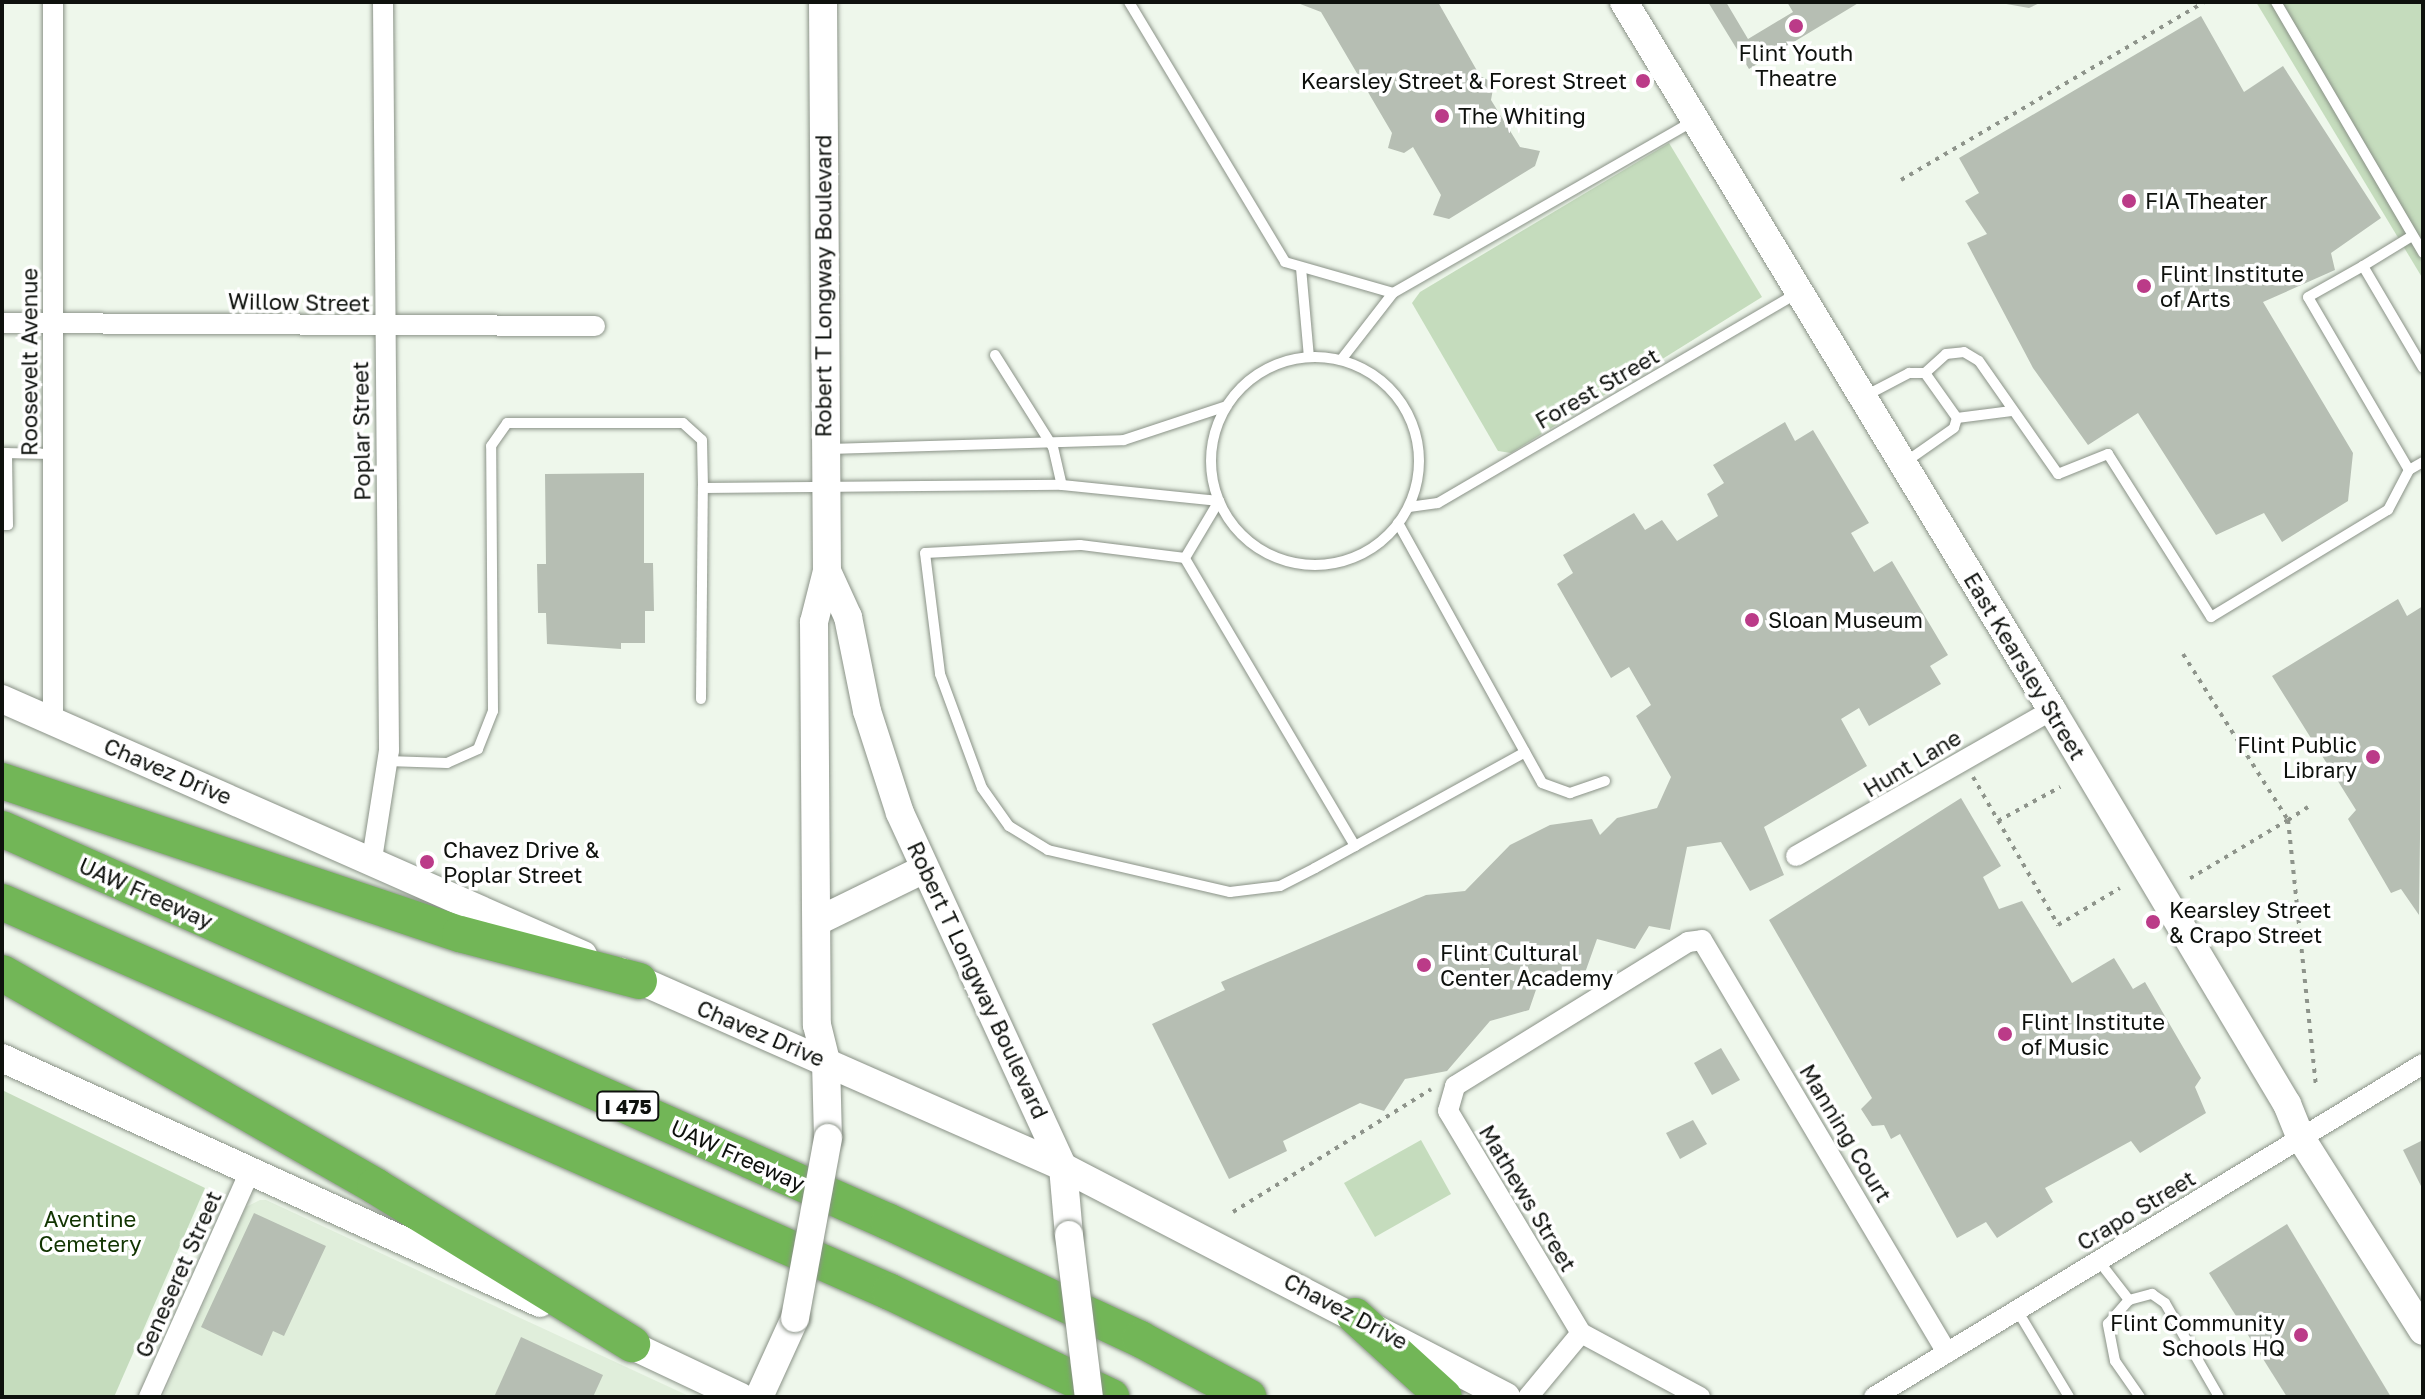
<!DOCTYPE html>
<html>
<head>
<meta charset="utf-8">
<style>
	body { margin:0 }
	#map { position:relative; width:2425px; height:1399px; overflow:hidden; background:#eef7eb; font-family:"Golos Text",sans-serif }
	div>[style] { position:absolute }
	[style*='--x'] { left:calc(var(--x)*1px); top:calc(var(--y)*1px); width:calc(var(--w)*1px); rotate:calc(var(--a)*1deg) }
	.built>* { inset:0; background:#e0eedb }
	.green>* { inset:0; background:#c5dcbd }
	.building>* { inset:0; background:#b6beb3 }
	.path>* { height:4px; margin-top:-2px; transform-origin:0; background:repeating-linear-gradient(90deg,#8e948b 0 4px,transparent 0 10px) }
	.roads { filter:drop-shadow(0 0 2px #8a9287) drop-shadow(0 0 2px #8a9287) }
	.lane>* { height:10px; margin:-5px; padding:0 5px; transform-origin:5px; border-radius:5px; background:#fff }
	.lane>.ring { margin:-5px; padding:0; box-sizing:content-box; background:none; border:10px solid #fff; border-radius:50% }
	.street>* { height:20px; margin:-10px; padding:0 10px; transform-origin:10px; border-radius:10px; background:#fff }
	.secondary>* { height:28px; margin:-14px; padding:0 14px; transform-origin:14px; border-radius:14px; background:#fff }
	.highway>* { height:36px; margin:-18px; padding:0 18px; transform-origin:18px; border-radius:18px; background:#72b657 }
	.bridges { filter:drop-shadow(0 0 2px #8a9287) drop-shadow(0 0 2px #8a9287) }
	.secondary-bridge>* { height:28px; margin:-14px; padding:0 14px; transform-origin:14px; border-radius:14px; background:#fff }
	.dots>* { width:22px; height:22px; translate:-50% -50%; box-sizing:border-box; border:4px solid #fff; border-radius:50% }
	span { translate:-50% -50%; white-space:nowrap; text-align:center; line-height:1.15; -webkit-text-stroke:7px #fff; paint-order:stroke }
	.shield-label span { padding:2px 6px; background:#fff; border:2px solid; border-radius:6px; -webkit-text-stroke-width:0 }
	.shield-label { font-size:20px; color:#0e110d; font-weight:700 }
	.poi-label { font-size:22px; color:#0e110d }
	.right { translate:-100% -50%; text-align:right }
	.left { translate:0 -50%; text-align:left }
	.street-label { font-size:22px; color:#0e110d }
	.park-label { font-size:22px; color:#113401 }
	.frame { position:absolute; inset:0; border:4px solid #0e110d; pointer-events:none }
</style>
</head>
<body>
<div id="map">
	<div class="built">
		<i style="clip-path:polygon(260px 1200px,266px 1200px,691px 1397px,163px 1397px,246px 1207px)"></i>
	</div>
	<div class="green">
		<i style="clip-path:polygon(2256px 2px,2423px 2px,2423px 279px)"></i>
		<i style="clip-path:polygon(1669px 143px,1762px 297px,1511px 453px,1498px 451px,1412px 303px,1420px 292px)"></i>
		<i style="clip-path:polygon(2px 1090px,205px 1188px,114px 1397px,2px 1397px)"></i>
		<i style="clip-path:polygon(1421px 1140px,1451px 1194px,1375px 1237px,1344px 1183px)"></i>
	</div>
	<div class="building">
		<i style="clip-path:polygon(1295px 2px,1438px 2px,1480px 76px,1494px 83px,1491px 100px,1520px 147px,1540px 151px,1535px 166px,1449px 219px,1433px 215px,1441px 195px,1413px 147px,1404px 153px,1388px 148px,1392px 133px,1321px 12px)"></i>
		<i style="clip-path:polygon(1708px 2px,1726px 2px,1748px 39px,1793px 12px,1787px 2px,1860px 2px,1749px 69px)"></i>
		<i style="clip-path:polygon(1995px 2px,2042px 2px,2029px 8px)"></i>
		<i style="clip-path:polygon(2201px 16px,2244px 92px,2283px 66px,2381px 218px,2331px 253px,2335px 270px,2263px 302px,2353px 453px,2348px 501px,2282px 542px,2264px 513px,2216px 535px,2138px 413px,2088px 445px,2033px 368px,1967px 243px,1987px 234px,1965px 201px,1979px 193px,1959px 158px)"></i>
		<i style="clip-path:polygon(1785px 422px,1795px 441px,1813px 430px,1869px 523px,1851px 533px,1874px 572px,1892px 561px,1948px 655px,1930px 666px,1941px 684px,1869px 726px,1859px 708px,1841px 719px,1867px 766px,1764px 827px,1784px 875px,1750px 891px,1721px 842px,1687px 847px,1670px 930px,1649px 926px,1635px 949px,1597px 939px,1581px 984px,1539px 981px,1529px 1010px,1490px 1021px,1447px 1071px,1405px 1079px,1384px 1111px,1360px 1103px,1283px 1141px,1287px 1151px,1229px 1179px,1152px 1024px,1225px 990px,1221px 982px,1426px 895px,1465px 891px,1510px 845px,1550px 825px,1592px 819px,1600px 835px,1617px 818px,1657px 808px,1671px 777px,1636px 716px,1651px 705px,1629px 667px,1611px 678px,1557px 584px,1573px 573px,1563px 555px,1634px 513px,1645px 530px,1662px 520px,1677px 541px,1718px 516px,1707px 494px,1724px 483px,1713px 465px)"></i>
		<i style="clip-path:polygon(644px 473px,644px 563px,653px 563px,654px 611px,645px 611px,645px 643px,621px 643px,621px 649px,547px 644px,546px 613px,538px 613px,537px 564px,546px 564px,545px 474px)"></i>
		<i style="clip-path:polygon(2398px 599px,2407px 616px,2423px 606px,2419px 915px,2401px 889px,2391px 893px,2348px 819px,2356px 810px,2272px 676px)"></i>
		<i style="clip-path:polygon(1961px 798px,2001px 866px,1983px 877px,1999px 909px,2022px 901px,2072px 983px,2114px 958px,2133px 989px,2145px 982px,2201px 1078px,2195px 1087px,2206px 1113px,2140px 1153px,2131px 1141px,2045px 1188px,2053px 1202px,1997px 1238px,1986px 1222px,1957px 1238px,1900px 1134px,1891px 1139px,1884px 1125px,1872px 1126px,1861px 1109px,1872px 1098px,1769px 920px)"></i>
		<i style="clip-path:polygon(1721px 1048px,1740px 1080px,1712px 1095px,1694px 1063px)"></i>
		<i style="clip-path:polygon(1693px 1120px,1707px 1144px,1680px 1159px,1666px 1133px)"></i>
		<i style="clip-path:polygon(2423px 1140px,2423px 1190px,2403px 1150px)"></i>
		<i style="clip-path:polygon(254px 1213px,326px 1246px,284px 1336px,273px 1331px,262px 1356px,201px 1327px)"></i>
		<i style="clip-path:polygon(2287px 1224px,2391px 1397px,2287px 1397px,2209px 1273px)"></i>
		<i style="clip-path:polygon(521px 1337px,603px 1375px,593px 1397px,494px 1397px)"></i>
	</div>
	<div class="path">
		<i style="--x:1901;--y:180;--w:351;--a:-30.4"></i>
		<i style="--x:2183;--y:654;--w:196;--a:57.7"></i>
		<i style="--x:2288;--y:820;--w:115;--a:149.2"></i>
		<i style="--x:1973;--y:777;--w:171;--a:60.1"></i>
		<i style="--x:2058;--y:925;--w:72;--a:-30.8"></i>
		<i style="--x:2308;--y:807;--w:24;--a:147"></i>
		<i style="--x:2288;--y:820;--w:267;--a:84"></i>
		<i style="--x:1998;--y:821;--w:71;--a:-28.7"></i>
		<i style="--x:1233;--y:1212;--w:233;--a:-31.8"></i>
	</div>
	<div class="roads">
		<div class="lane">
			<i style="--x:1129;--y:2;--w:303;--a:59"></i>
			<i style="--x:1285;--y:262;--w:112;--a:16"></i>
			<i style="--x:2276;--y:2;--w:291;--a:59.6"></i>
			<i style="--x:2363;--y:266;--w:57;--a:-31.5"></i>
			<i style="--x:1301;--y:268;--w:89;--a:84.9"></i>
			<i style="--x:995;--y:355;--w:109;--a:57.8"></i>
			<i style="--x:1053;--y:447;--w:39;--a:77"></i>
			<i class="ring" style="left:1211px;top:357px;width:198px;height:198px"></i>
			<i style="--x:1341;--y:360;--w:85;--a:-52.2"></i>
			<i style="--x:1393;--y:293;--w:346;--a:-29.8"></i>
			<i style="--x:1925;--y:373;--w:28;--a:-42"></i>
			<i style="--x:1946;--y:354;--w:18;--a:-6"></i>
			<i style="--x:1964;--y:352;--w:17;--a:31"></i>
			<i style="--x:1979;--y:361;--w:138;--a:55"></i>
			<i style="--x:2058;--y:474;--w:54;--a:-21.8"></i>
			<i style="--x:2108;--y:454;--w:193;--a:57.7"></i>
			<i style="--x:2211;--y:617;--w:207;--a:-31.2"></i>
			<i style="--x:2388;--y:510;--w:45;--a:-62.3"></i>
			<i style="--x:2409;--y:470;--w:16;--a:-30"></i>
			<i style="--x:1865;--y:396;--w:50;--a:-27.6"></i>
			<i style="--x:1909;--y:373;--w:16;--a:0"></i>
			<i style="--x:1925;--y:373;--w:55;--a:54.6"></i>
			<i style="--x:1957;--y:418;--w:10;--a:107"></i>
			<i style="--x:1954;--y:428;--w:61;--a:145"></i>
			<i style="--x:1957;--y:418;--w:55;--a:-7.3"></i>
			<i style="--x:826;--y:449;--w:298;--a:-1.7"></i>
			<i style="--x:1124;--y:440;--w:108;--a:-18.3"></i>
			<i style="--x:3;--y:453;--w:50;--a:1.1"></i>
			<i style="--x:2409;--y:470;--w:200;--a:-120.3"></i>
			<i style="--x:2308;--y:297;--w:63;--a:-29.4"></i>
			<i style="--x:2363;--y:266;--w:118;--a:59.5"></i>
			<i style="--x:1409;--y:507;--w:29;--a:-8"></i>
			<i style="--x:1438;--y:503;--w:417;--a:-30.3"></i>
			<i style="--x:1398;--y:523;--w:297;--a:61"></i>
			<i style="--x:1542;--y:783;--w:30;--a:20"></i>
			<i style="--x:1570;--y:793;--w:37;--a:-19"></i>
			<i style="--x:2;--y:525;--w:6;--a:0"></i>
			<i style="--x:8;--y:525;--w:72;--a:-90.8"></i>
			<i style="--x:1185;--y:558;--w:66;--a:-59.2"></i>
			<i style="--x:701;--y:699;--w:211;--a:-89.5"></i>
			<i style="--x:387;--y:761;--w:60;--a:1.9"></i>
			<i style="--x:447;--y:763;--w:34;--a:-24"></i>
			<i style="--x:478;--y:749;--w:41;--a:-68.5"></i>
			<i style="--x:493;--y:711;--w:265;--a:-90.4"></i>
			<i style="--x:491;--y:446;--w:28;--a:-55"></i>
			<i style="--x:507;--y:423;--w:176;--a:0"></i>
			<i style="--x:683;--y:423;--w:25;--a:42"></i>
			<i style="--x:702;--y:440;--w:48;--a:88.8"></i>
			<i style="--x:703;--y:488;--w:359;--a:-0.5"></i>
			<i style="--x:1062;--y:485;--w:158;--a:5.8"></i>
			<i style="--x:1355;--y:846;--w:334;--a:-120.6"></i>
			<i style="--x:1185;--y:558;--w:106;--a:-172.9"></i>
			<i style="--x:1080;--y:545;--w:155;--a:177"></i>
			<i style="--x:925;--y:553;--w:122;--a:82.9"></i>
			<i style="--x:940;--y:674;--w:121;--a:69.8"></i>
			<i style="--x:982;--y:788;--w:47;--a:54.6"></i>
			<i style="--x:1009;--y:826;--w:46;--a:31.6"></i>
			<i style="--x:1048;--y:850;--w:187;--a:13"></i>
			<i style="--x:1230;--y:892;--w:50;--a:-6.8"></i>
			<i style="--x:1280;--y:886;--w:39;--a:-27"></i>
			<i style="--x:1315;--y:868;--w:46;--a:-28.8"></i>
			<i style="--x:1355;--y:846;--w:194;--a:-28.9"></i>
			<i style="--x:2098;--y:1260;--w:51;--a:52.2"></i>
			<i style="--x:2017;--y:1310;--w:101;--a:59.1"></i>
			<i style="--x:2140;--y:1397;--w:44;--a:-124.8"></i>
			<i style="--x:2115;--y:1361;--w:38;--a:-101"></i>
			<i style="--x:2108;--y:1324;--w:32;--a:-49"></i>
			<i style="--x:2129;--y:1300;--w:24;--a:-15"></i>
			<i style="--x:2152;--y:1294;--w:16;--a:35"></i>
			<i style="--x:2165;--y:1303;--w:108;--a:60.1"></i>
		</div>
		<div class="street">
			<i style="--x:53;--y:2;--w:719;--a:90"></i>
			<i style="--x:2;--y:323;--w:593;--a:0.29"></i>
			<i style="--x:1796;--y:856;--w:295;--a:-29.7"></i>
			<i style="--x:372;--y:859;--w:110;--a:-81.1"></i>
			<i style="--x:389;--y:750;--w:748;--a:-90.46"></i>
			<i style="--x:149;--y:1397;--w:248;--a:-65.9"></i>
			<i style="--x:1528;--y:1397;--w:83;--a:-50.4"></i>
			<i style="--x:1700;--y:1397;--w:135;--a:-151.7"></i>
			<i style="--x:1581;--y:1333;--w:259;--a:-120.9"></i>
			<i style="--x:1448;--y:1111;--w:26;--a:-74"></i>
			<i style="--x:1455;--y:1086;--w:274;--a:-31.7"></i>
			<i style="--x:1688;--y:942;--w:14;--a:-8"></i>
			<i style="--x:1702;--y:940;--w:480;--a:59.3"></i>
			<i style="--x:1874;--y:1397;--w:642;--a:-31.24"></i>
		</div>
		<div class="secondary">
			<i style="--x:823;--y:2;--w:569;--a:89.6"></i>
			<i style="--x:827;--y:571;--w:53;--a:104.3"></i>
			<i style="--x:814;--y:622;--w:403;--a:89.6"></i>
			<i style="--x:817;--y:1025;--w:38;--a:76"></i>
			<i style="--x:826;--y:1062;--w:76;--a:88.5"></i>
			<i style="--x:1624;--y:2;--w:827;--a:58.85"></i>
			<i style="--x:2052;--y:710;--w:459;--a:59.2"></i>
			<i style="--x:2287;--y:1104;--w:37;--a:68"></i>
			<i style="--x:2301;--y:1138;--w:228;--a:57.7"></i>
			<i style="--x:827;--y:571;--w:51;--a:65.5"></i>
			<i style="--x:848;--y:617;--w:96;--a:78.6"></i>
			<i style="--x:867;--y:711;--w:107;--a:72.1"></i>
			<i style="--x:900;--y:813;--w:390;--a:65.3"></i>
			<i style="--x:1063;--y:1167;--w:68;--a:85"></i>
			<i style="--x:2;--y:699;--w:635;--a:23.78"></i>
			<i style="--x:820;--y:920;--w:116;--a:-26.1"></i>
			<i style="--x:621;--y:972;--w:483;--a:23.8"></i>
			<i style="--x:1063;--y:1167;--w:499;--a:27.4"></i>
			<i style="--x:2;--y:1058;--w:591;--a:24.48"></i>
			<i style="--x:614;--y:1337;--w:140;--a:25.3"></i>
			<i style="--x:759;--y:1397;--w:87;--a:-65.5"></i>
		</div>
		<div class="highway">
			<i style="--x:2;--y:781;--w:483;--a:18.5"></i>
			<i style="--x:460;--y:934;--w:185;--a:14.7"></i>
			<i style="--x:2;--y:829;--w:970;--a:23.9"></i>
			<i style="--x:889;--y:1222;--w:277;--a:25"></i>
			<i style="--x:1140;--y:1339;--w:123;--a:28.2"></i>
			<i style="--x:2;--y:902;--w:970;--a:23.71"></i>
			<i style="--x:890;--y:1292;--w:245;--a:25.4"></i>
			<i style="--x:2;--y:973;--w:430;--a:29.7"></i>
			<i style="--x:375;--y:1186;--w:302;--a:31.6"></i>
			<i style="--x:1355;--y:1316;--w:120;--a:42.3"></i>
		</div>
	</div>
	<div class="bridges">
		<div class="secondary-bridge">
			<i style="--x:1069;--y:1235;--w:163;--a:83"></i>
			<i style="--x:795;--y:1318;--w:183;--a:-79.6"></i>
		</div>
	</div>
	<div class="dots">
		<i style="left:1796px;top:26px;background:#bb3b88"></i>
		<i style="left:1643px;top:81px;background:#bb3b88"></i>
		<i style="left:1442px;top:116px;background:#bb3b88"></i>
		<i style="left:2129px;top:201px;background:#bb3b88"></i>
		<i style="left:2144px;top:286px;background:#bb3b88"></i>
		<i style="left:1752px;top:620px;background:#bb3b88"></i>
		<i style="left:2373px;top:757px;background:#bb3b88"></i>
		<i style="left:427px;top:862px;background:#bb3b88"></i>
		<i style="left:2153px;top:922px;background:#bb3b88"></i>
		<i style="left:1424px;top:965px;background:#bb3b88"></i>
		<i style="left:2005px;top:1034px;background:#bb3b88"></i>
		<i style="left:2301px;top:1335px;background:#bb3b88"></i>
	</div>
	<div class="shield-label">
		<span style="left:628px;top:1106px">I 475</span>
	</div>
	<div class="poi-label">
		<span style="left:1796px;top:65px">Flint Youth<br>Theatre</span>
		<span class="right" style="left:1627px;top:81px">Kearsley Street &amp; Forest Street</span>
		<span class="left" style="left:1458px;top:116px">The Whiting</span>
		<span class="left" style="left:2145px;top:201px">FIA Theater</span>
		<span class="left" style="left:2160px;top:286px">Flint Institute<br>of Arts</span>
		<span class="left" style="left:1768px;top:620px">Sloan Museum</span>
		<span class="right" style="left:2357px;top:757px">Flint Public<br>Library</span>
		<span class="left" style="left:443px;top:862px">Chavez Drive &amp;<br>Poplar Street</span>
		<span class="left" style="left:2169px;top:922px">Kearsley Street<br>&amp; Crapo Street</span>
		<span class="left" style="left:1440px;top:965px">Flint Cultural<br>Center Academy</span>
		<span class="left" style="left:2021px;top:1034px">Flint Institute<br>of Music</span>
		<span class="right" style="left:2285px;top:1335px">Flint Community<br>Schools HQ</span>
	</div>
	<div class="street-label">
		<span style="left:823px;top:286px;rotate:-90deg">Robert T Longway Boulevard</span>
		<span style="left:299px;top:302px;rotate:1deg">Willow Street</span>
		<span style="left:29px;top:362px;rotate:-90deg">Roosevelt Avenue</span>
		<span style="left:1597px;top:388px;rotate:-30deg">Forest Street</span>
		<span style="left:361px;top:431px;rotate:-91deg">Poplar Street</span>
		<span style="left:2025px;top:666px;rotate:59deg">East Kearsley Street</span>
		<span style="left:1912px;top:763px;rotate:-31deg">Hunt Lane</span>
		<span style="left:168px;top:771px;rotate:23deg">Chavez Drive</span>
		<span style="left:146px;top:893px;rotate:24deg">UAW Freeway</span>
		<span style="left:978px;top:980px;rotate:65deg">Robert T Longway Boulevard</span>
		<span style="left:761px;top:1033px;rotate:23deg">Chavez Drive</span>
		<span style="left:1846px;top:1133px;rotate:59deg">Manning Court</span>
		<span style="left:738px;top:1155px;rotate:24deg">UAW Freeway</span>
		<span style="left:1528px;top:1198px;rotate:59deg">Mathews Street</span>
		<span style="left:2136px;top:1210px;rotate:-31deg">Crapo Street</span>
		<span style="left:178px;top:1274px;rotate:-66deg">Geneseret Street</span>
		<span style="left:1346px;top:1311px;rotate:28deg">Chavez Drive</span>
	</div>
	<div class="park-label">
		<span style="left:90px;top:1231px">Aventine<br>Cemetery</span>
	</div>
	<div class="frame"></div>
</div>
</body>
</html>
